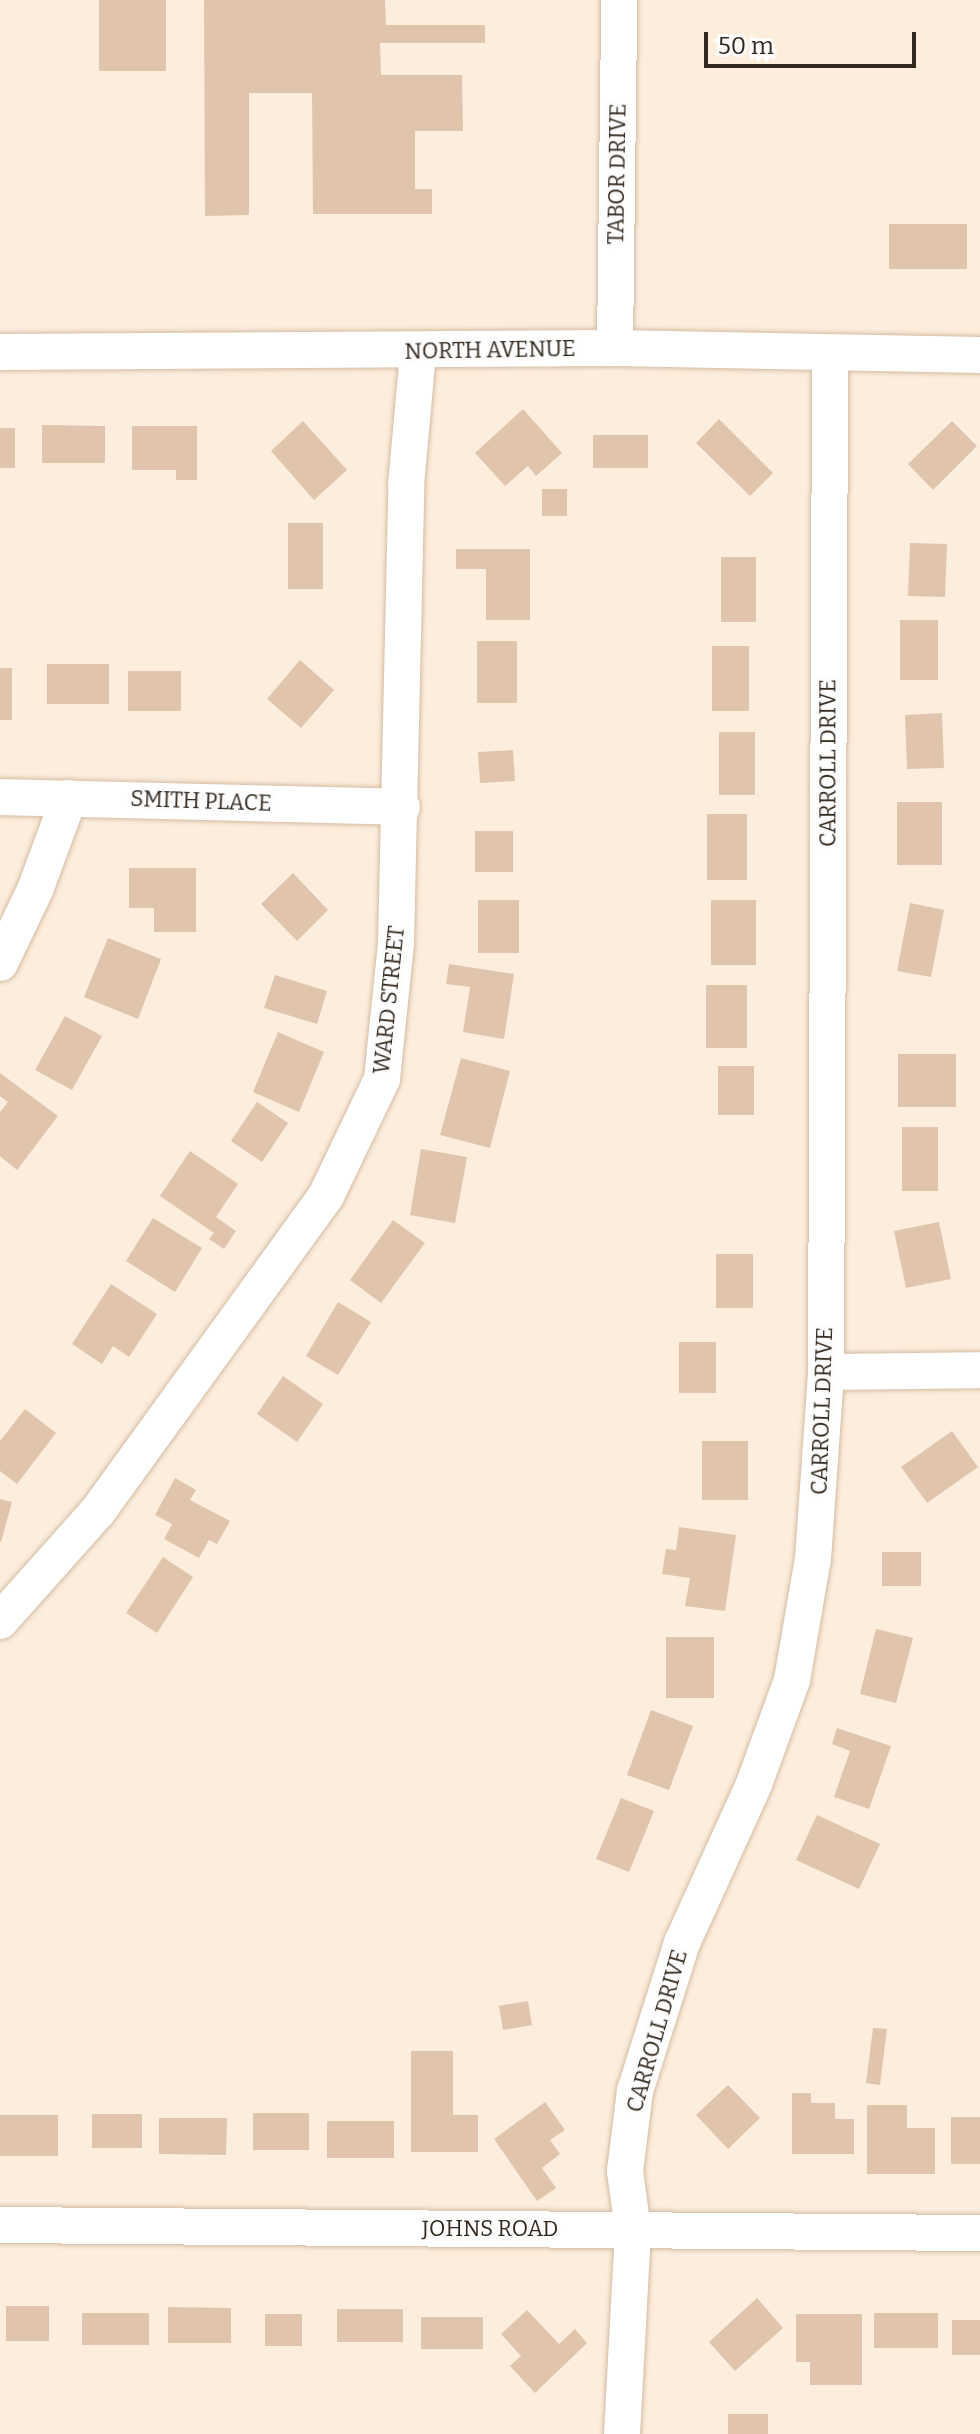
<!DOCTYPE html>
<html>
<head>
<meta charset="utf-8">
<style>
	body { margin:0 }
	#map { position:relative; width:980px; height:2434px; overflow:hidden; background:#fceddd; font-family:Bitter,serif }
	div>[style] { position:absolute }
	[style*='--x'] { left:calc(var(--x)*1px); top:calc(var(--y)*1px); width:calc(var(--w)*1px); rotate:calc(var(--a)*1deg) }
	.building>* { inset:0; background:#e0c5ac }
	.roads { filter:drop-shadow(0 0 2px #d4bba2) drop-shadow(0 0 2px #d4bba2) }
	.minor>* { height:36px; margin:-18px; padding:0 18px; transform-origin:18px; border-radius:18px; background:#fff }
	span { translate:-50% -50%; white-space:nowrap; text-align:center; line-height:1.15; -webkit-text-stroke:7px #fdfdfd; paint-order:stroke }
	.street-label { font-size:22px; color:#32281e }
	.scale { position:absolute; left:704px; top:32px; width:212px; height:36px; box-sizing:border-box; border:4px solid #32281e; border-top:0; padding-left:10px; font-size:24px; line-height:28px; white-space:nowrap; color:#32281e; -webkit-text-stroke:6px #fdfdfd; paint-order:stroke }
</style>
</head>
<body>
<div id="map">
	<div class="building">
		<i style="clip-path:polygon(99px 0,166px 0,166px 71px,99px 71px)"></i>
		<i style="clip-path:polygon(204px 0,385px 0,386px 25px,485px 25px,485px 43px,380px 43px,381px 75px,462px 75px,463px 131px,415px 131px,415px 189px,432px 189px,432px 214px,313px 214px,312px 93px,249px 93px,249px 215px,205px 216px)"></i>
		<i style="clip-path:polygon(889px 224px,967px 224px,967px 269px,889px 269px)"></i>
		<i style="clip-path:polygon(523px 409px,562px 453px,536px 476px,528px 466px,505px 486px,475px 453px)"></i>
		<i style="clip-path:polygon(719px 419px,773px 473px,750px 496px,696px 443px)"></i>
		<i style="clip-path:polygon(303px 421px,347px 470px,314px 500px,271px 451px)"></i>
		<i style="clip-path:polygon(952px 421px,977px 446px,933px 490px,908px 464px)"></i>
		<i style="clip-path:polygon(42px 425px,105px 426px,105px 463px,42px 463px)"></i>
		<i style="clip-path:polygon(132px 426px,197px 426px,197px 480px,176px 480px,176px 470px,132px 470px)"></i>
		<i style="clip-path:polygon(0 428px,15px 428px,15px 468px,0 468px)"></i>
		<i style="clip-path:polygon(593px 435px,648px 435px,648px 468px,593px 468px)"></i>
		<i style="clip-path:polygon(542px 489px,567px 489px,567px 516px,542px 516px)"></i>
		<i style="clip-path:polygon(288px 523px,323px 523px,323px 589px,288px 589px)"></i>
		<i style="clip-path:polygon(910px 543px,947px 544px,945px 597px,908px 596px)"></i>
		<i style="clip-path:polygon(456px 549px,530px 549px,530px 620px,486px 620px,486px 569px,456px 569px)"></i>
		<i style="clip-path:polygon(721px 557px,756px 557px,756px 622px,721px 622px)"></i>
		<i style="clip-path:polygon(900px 620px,938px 620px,938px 680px,900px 680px)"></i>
		<i style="clip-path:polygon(477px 641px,517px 641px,517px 703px,477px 703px)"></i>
		<i style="clip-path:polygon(712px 646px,749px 646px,749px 711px,712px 711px)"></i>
		<i style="clip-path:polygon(300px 660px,334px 690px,301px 728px,267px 699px)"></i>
		<i style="clip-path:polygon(47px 664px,109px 664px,109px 704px,47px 704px)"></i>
		<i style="clip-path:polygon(0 668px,12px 668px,12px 720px,0 720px)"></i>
		<i style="clip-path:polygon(128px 671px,181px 671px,181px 711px,128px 711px)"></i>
		<i style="clip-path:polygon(942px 713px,944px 768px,907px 769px,905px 715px)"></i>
		<i style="clip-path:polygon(719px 732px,755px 732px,755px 795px,719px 795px)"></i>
		<i style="clip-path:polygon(513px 750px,515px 781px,480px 783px,478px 752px)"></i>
		<i style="clip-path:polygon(897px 802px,942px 802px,942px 865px,897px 865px)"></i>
		<i style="clip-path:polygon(707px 814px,747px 814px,747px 880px,707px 880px)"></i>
		<i style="clip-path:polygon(475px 831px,513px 831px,513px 872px,475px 872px)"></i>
		<i style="clip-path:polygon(129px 868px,196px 868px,196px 932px,154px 932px,154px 908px,129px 908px)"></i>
		<i style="clip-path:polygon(293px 873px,328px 910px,297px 941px,261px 904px)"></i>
		<i style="clip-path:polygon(478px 900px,519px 900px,519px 953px,478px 953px)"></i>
		<i style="clip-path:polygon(711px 900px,756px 900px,756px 965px,711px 965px)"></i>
		<i style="clip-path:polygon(910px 903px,944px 910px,931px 977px,897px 971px)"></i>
		<i style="clip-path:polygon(108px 938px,161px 959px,138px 1019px,84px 997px)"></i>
		<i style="clip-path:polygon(449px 964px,514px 974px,504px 1039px,463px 1032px,470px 987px,446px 984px)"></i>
		<i style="clip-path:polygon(275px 975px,327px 991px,317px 1024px,264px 1008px)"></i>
		<i style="clip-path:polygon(706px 985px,747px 985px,747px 1048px,706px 1048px)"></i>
		<i style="clip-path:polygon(65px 1016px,102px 1036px,72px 1090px,35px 1070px)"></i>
		<i style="clip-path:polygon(278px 1032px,324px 1052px,299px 1112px,253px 1092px)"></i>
		<i style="clip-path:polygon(898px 1054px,956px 1054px,956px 1107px,898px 1107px)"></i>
		<i style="clip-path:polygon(461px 1058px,510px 1071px,490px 1148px,440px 1135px)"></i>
		<i style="clip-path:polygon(718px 1066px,754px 1066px,754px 1115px,718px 1115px)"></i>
		<i style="clip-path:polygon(0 1073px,58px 1116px,17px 1170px,0 1156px,0 1112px,8px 1102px,0 1096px)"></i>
		<i style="clip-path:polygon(257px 1102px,288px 1123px,262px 1162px,231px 1141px)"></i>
		<i style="clip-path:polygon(902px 1127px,938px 1127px,938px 1191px,902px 1191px)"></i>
		<i style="clip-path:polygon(421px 1149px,467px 1157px,455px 1223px,410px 1215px)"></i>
		<i style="clip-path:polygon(190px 1151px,238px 1184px,216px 1217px,236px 1231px,224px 1249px,209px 1239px,214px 1233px,160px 1196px)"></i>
		<i style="clip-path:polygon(153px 1218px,202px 1248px,175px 1292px,126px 1261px)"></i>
		<i style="clip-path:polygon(393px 1220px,425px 1243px,381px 1303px,350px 1280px)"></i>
		<i style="clip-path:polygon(939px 1222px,951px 1279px,906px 1288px,894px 1231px)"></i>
		<i style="clip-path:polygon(716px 1254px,753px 1254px,753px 1308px,716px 1308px)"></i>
		<i style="clip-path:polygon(111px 1284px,157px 1314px,129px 1357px,113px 1346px,102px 1364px,72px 1344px)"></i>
		<i style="clip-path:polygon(338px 1302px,371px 1322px,338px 1375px,306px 1356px)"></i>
		<i style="clip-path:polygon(679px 1342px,716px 1342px,716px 1393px,679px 1393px)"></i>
		<i style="clip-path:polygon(283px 1376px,323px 1404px,297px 1442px,257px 1414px)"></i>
		<i style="clip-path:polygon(25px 1409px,56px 1433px,17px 1484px,0 1471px,0 1441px)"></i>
		<i style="clip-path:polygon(952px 1431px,978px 1467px,927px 1503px,901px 1467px)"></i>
		<i style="clip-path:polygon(702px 1441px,748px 1441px,748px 1500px,702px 1500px)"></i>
		<i style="clip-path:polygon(175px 1478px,196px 1490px,190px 1500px,230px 1521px,217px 1544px,209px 1540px,199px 1558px,164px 1539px,172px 1524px,155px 1515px)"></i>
		<i style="clip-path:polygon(0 1499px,12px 1502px,1px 1542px,0 1542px)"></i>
		<i style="clip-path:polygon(679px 1527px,736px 1535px,725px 1611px,685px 1606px,690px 1578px,662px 1574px,666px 1549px,676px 1550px)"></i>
		<i style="clip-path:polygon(882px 1552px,921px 1552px,921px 1586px,882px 1586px)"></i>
		<i style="clip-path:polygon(163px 1557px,193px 1577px,157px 1633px,126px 1613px)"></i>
		<i style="clip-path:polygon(876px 1629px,913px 1638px,896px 1703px,860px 1694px)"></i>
		<i style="clip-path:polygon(666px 1637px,714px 1637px,714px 1698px,666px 1698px)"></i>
		<i style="clip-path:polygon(651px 1710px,693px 1726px,669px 1790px,627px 1775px)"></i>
		<i style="clip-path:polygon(837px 1728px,891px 1746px,869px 1809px,834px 1797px,850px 1751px,832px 1744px)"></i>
		<i style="clip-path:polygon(621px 1798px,654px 1811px,629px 1872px,596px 1859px)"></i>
		<i style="clip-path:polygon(817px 1815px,880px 1844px,859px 1889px,796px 1860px)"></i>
		<i style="clip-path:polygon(528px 2001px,532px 2025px,503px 2030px,499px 2006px)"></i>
		<i style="clip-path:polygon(873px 2028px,887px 2029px,880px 2085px,866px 2083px)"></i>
		<i style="clip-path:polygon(411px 2051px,453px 2051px,453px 2115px,478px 2115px,478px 2152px,411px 2152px)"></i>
		<i style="clip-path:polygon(728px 2085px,760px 2118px,728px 2149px,696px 2115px)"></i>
		<i style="clip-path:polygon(792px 2093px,811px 2093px,811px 2103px,835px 2103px,835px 2119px,854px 2119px,854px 2154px,792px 2154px)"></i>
		<i style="clip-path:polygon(545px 2102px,565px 2130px,550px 2140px,560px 2154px,542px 2168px,556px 2188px,537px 2201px,494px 2139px)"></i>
		<i style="clip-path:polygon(867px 2105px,907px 2105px,907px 2128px,935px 2128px,935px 2174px,867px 2174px)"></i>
		<i style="clip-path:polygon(253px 2113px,309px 2113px,309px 2150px,253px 2150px)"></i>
		<i style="clip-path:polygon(92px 2114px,142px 2114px,142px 2148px,92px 2148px)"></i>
		<i style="clip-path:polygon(0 2115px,58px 2115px,58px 2156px,0 2156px)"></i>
		<i style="clip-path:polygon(951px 2117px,980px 2117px,980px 2164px,951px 2164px)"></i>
		<i style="clip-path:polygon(159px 2118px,227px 2118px,226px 2155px,159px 2154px)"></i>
		<i style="clip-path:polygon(327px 2121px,394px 2121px,394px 2158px,327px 2158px)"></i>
		<i style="clip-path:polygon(757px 2298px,783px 2328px,735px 2371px,709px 2342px)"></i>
		<i style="clip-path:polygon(6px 2306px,49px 2306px,49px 2341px,6px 2341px)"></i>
		<i style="clip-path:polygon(168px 2307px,231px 2308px,231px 2343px,168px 2343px)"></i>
		<i style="clip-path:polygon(337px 2309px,403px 2309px,403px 2342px,337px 2342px)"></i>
		<i style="clip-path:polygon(527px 2310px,559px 2344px,575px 2329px,587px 2343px,535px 2393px,510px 2366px,521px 2356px,501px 2334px)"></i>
		<i style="clip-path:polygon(82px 2313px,149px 2313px,149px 2345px,82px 2345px)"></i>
		<i style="clip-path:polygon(874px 2313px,938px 2313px,938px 2348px,874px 2348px)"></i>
		<i style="clip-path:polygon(265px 2314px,302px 2314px,302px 2346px,265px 2346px)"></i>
		<i style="clip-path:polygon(796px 2314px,862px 2314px,862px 2385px,810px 2385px,810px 2362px,796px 2362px)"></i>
		<i style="clip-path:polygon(421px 2317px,483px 2317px,483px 2349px,421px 2349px)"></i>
		<i style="clip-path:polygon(952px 2320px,980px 2320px,980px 2355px,952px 2355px)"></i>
		<i style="clip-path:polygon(728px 2414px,768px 2414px,768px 2434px,728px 2434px)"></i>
	</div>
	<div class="roads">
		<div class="minor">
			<i style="--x:615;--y:348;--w:348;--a:-89.3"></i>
			<i style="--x:0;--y:352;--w:615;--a:-0.37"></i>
			<i style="--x:615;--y:348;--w:365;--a:1.1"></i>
			<i style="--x:0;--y:797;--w:402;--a:1.4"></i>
			<i style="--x:0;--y:963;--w:81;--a:-64.4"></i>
			<i style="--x:35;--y:890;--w:98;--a:-69.7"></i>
			<i style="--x:826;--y:1372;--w:154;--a:-0.7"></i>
			<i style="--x:0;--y:1621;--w:147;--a:-48.3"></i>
			<i style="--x:98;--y:1511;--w:389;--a:-54.1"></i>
			<i style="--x:326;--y:1196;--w:130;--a:-64.4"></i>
			<i style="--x:382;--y:1079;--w:137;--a:-84.1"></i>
			<i style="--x:396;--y:943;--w:458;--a:-88.7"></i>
			<i style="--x:406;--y:485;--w:134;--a:-84.8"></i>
			<i style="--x:0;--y:2225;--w:980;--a:0.47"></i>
			<i style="--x:622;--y:2434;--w:204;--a:-86.9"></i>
			<i style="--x:633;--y:2230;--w:60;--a:-97.7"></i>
			<i style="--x:625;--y:2171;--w:81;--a:-82.9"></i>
			<i style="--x:635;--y:2091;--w:155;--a:-72.4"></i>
			<i style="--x:682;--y:1943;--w:175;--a:-65.6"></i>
			<i style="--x:754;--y:1784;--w:111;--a:-69.9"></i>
			<i style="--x:792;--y:1680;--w:123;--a:-80.2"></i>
			<i style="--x:813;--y:1559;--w:187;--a:-86"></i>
			<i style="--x:826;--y:1372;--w:1018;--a:-89.77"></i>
		</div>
	</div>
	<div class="street-label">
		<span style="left:617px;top:174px;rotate:-89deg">TABOR DRIVE</span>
		<span style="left:490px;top:350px;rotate:-1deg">NORTH AVENUE</span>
		<span style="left:828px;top:763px;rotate:-90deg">CARROLL DRIVE</span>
		<span style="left:201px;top:801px;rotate:2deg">SMITH PLACE</span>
		<span style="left:389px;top:1000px;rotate:-84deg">WARD STREET</span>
		<span style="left:822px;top:1411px;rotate:-88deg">CARROLL DRIVE</span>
		<span style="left:657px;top:2031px;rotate:-74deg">CARROLL DRIVE</span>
		<span style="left:490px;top:2229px">JOHNS ROAD</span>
	</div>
	<div class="scale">50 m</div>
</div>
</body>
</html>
